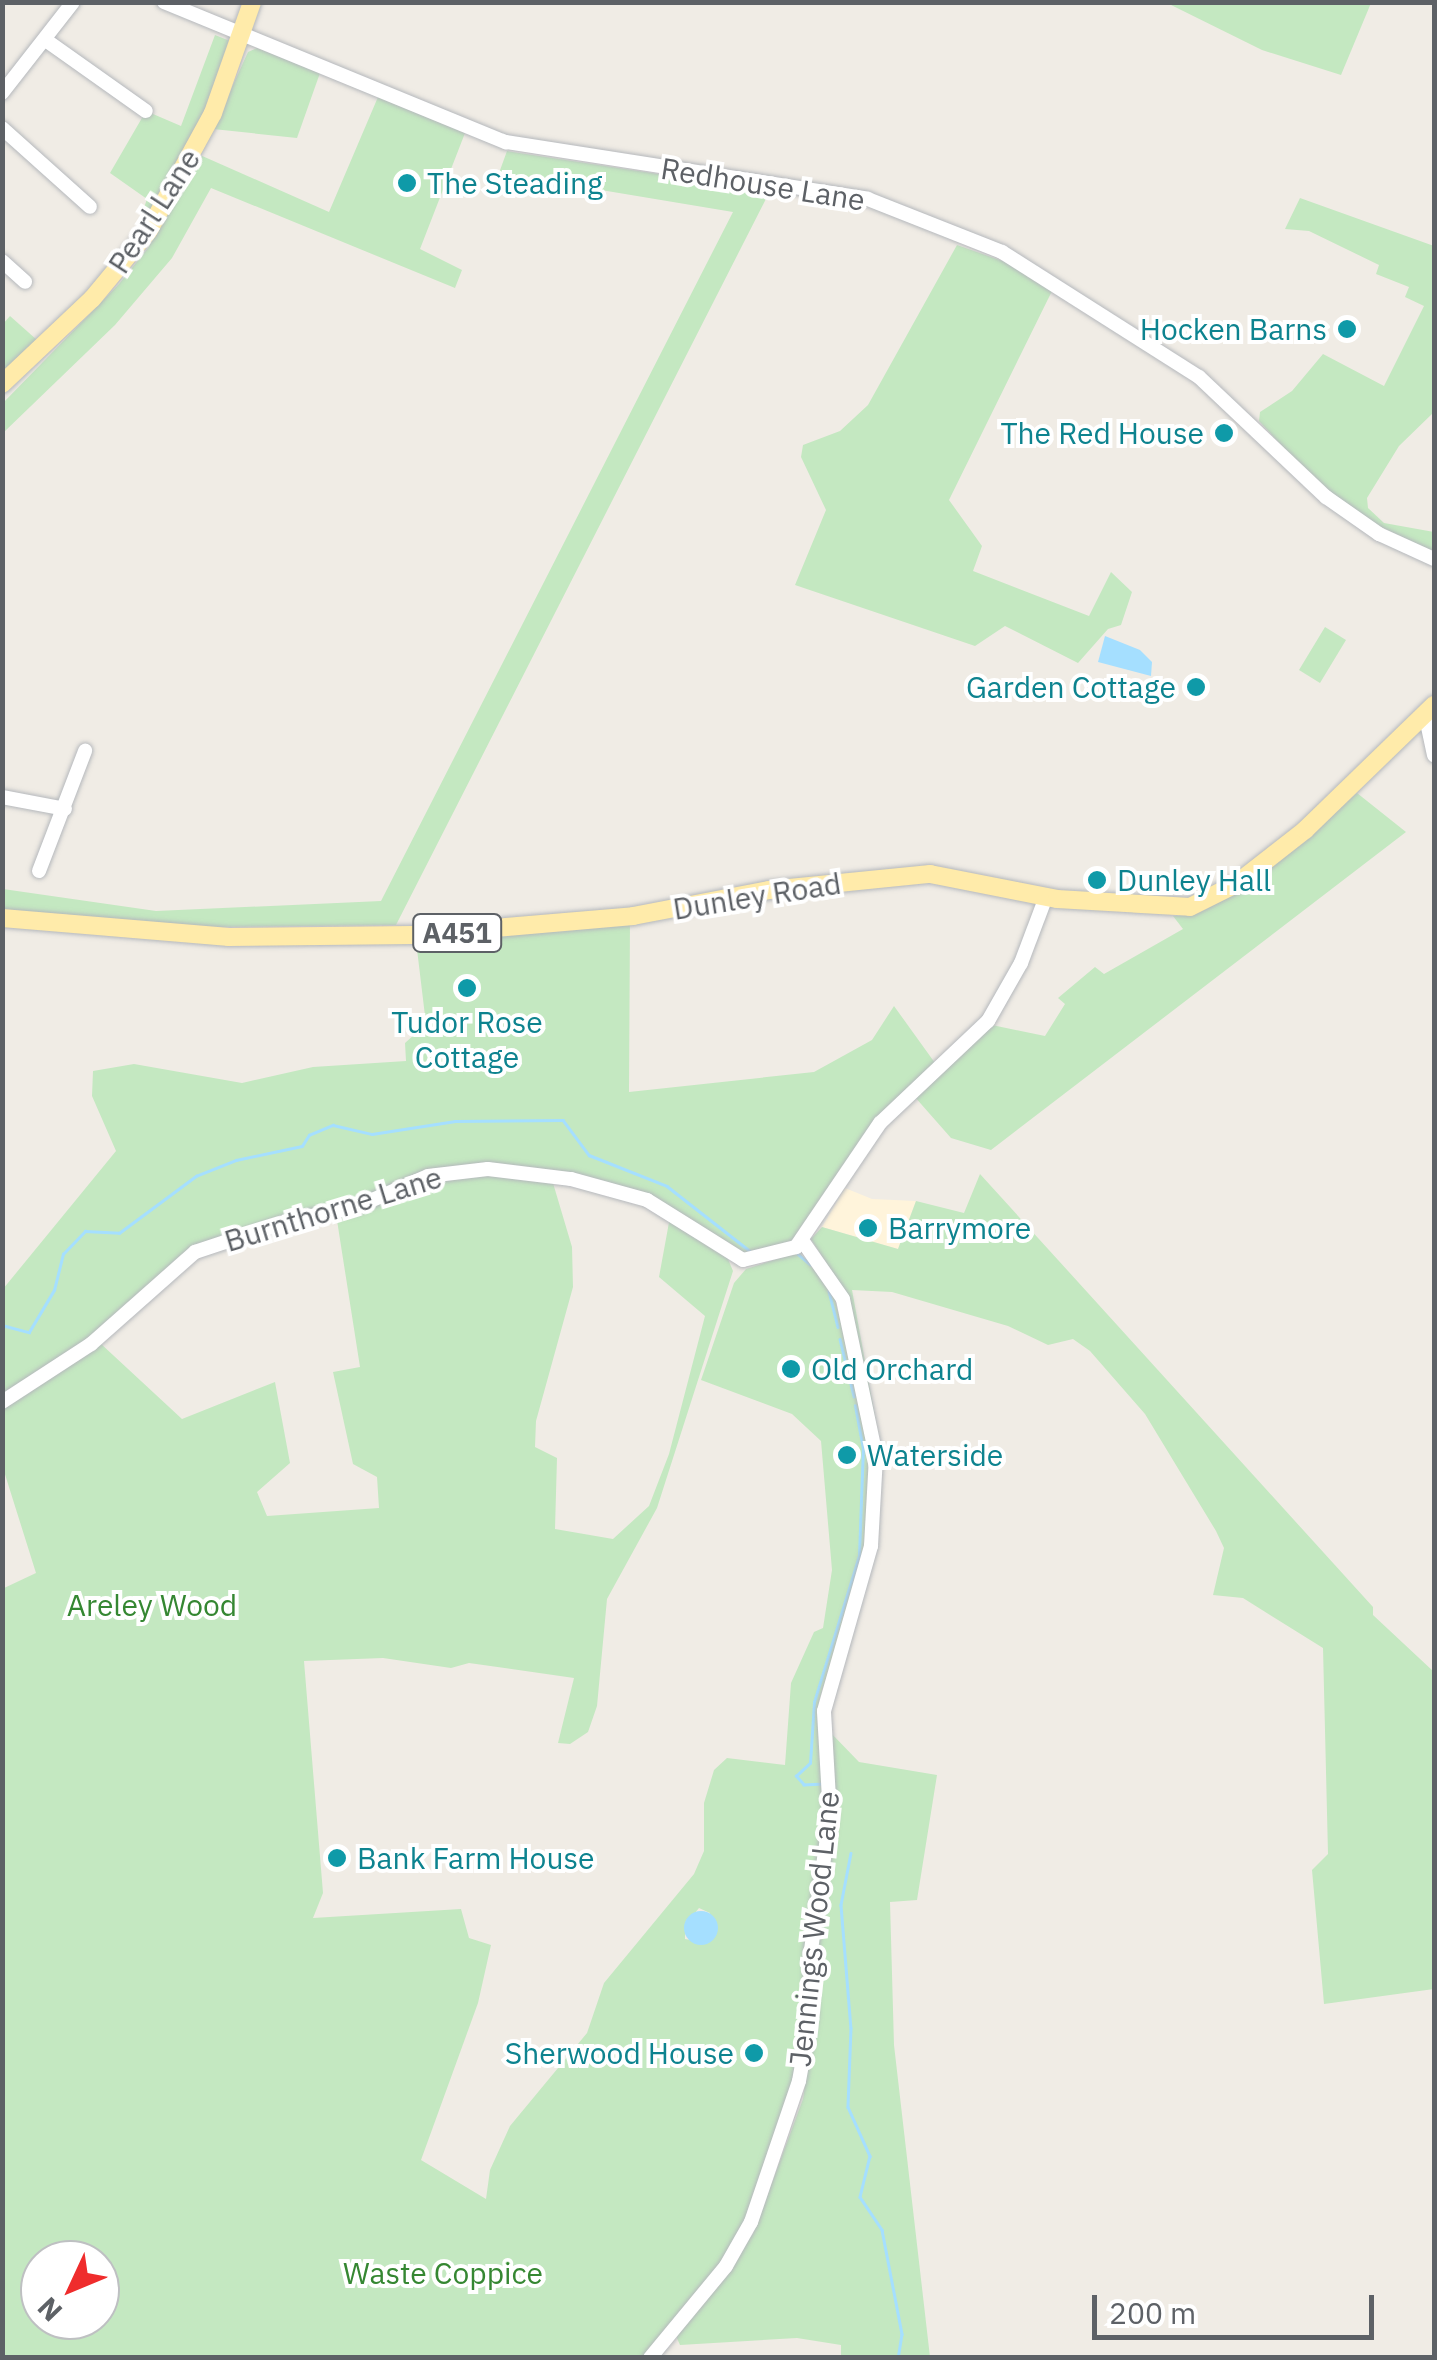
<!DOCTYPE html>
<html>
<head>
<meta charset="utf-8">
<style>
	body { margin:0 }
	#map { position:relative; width:1437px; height:2360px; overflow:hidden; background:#f0ece5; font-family:"IBM Plex Sans",sans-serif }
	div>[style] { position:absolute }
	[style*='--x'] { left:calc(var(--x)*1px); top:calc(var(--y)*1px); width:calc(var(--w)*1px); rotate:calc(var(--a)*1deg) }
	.commercial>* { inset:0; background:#fff4db }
	.green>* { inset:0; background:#c4e8c1 }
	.water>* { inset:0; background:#a5dfff }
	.round { border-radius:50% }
	.stream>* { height:2.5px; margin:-1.25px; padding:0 1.25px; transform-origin:1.25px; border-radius:1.25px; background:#a5dfff }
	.roads { filter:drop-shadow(0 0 2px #b5b8bc) drop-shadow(0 0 2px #b5b8bc) }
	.minor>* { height:14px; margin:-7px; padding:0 7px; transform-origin:7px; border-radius:7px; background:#fff }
	.major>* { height:18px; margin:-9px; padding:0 9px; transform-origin:9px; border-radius:9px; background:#ffebaa }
	.dots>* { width:28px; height:28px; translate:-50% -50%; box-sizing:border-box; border:5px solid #fff; border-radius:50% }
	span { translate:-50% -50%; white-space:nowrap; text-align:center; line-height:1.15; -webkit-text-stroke:8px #fff; paint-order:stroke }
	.shield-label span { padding:2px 8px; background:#fff; border:2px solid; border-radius:8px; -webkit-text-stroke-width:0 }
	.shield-label { font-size:28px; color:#5d6166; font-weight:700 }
	.culture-label { font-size:30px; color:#0d838f }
	.left { translate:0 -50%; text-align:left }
	.right { translate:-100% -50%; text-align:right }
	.street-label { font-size:30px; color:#5d6166 }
	.park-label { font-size:30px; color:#358732 }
	.frame { position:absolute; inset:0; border:5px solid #5d6166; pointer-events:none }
	.north { position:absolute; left:20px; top:2240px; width:100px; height:100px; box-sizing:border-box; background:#fff; border:2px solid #bec0c2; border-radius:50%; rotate:226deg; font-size:28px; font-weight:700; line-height:40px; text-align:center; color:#5d6166 }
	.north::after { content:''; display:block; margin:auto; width:35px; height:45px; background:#ef2c2c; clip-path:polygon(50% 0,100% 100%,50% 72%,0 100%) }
	.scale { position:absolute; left:1092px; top:2295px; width:282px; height:45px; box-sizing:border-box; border:5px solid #5d6166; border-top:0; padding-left:12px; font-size:30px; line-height:35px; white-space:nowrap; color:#5d6166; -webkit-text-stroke:8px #fff; paint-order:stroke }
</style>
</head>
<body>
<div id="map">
	<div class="commercial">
		<i style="clip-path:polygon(845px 1188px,872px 1199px,916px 1201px,898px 1249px,822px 1227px)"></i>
	</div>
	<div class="green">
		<i style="clip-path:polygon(1167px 3px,1371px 3px,1341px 75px,1262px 50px)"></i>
		<i style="clip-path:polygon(215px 35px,230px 41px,218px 92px,132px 243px,147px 199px,110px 173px,146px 111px,181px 126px)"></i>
		<i style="clip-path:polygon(257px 48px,320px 73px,297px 138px,213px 129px,248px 52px)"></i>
		<i style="clip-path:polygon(378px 97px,465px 133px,420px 249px,462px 270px,455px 288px,211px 188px,172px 258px,115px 325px,3px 433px,3px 403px,119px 284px,148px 248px,200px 155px,329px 212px)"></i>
		<i style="clip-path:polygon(507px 151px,770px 191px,396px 925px,200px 927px,3px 911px,3px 889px,156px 911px,381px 901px,733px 212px,499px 173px)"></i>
		<i style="clip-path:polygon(1300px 198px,1434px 246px,1434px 412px,1399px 446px,1367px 498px,1368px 508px,1384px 523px,1434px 532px,1434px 552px,1379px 526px,1317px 484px,1259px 421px,1260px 412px,1292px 391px,1323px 354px,1384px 386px,1424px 306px,1405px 297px,1409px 287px,1376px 274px,1379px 265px,1309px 231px,1285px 229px)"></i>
		<i style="clip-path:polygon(957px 245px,1014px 265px,1052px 291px,949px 500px,982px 546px,973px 571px,1089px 616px,1111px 572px,1132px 592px,1121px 625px,1108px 629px,1078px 663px,1005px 626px,975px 646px,795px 585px,826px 510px,801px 457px,803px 445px,840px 431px,868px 405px)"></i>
		<i style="clip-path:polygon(10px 316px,37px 340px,3px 372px,3px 324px)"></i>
		<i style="clip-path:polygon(1325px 627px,1346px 640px,1320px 683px,1299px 670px)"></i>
		<i style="clip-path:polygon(1357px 793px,1406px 832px,991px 1150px,951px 1138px,914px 1096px,992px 1025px,1045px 1036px,1065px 1004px,1058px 998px,1095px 967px,1104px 974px,1183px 929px,1173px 916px,1186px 915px,1314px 830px)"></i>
		<i style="clip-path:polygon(630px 921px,629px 1092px,814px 1072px,872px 1040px,894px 1006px,935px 1063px,870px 1127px,794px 1243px,751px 1257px,656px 1200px,605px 1181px,538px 1170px,417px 1174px,370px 1197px,182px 1254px,73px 1352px,3px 1396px,3px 1289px,116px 1151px,92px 1096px,93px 1071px,134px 1064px,242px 1083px,313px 1067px,406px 1061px,405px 1043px,426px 1024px,416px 941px)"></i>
		<i style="clip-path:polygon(evenodd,482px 1174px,553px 1183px,572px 1247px,573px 1287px,536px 1421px,535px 1447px,557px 1458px,555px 1529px,613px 1539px,649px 1506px,669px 1454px,705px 1316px,659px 1277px,670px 1217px,728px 1259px,733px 1271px,657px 1508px,607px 1599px,597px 1706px,588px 1732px,570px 1744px,558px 1743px,574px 1678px,469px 1663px,451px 1668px,383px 1658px,304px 1661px,323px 1893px,313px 1918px,461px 1909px,469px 1938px,491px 1945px,478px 2003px,421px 2160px,486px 2199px,490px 2170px,510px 2126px,587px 2033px,604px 1983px,694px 1874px,704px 1851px,704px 1803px,714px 1770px,727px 1758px,785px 1765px,791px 1683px,814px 1632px,823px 1628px,832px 1570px,821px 1441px,792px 1414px,701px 1380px,734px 1283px,746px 1269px,799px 1252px,833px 1292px,872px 1447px,869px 1539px,819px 1701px,834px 1783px,829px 1731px,859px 1762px,937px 1775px,917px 1900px,890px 1902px,894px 2045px,930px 2357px,841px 2357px,841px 2345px,797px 2338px,680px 2345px,676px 2336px,753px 2234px,803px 2099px,817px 2005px,807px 2002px,790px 2092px,754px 2204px,721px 2262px,644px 2357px,3px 2357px,2px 1589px,36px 1573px,3px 1468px,2px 1405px,100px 1343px,182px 1419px,275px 1382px,290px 1463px,257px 1492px,267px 1516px,379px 1508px,377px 1477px,353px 1464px,333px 1372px,360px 1367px,336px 1214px,419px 1181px,482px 1174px,699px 1908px,710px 1913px,707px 1943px,685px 1939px,685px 1925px,699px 1908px,482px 1174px,40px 2260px,100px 2260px,100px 2320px,40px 2320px,40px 2260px)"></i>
		<i style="clip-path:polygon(980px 1174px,1373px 1607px,1373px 1615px,1434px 1672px,1434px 1989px,1324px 2004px,1312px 1870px,1328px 1854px,1323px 1648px,1243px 1598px,1213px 1595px,1224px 1548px,1216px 1531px,1145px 1414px,1090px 1351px,1073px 1339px,1048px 1345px,1008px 1326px,892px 1292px,852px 1290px,879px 1438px,848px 1297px,811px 1239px,822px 1227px,898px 1249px,916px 1201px,964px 1213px)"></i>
	</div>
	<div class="water">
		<i style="clip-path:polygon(1105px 636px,1140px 650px,1152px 662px,1151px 676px,1098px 662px)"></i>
		<i class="round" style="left:684px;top:1911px;width:34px;height:34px"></i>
	</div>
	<div class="stream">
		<i style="--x:798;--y:1254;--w:16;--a:40"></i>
		<i style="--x:829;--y:1291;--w:37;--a:76"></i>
		<i style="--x:2;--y:1325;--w:28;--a:15"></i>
		<i style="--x:29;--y:1332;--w:49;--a:-59.2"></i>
		<i style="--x:54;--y:1290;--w:37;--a:-76"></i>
		<i style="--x:63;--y:1254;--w:32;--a:-46"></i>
		<i style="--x:85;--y:1231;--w:34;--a:3"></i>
		<i style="--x:119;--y:1233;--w:96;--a:-36.5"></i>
		<i style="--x:196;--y:1176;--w:43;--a:-21.8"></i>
		<i style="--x:236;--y:1160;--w:67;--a:-12"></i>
		<i style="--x:302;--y:1146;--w:13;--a:-58"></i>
		<i style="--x:309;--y:1135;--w:26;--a:-23"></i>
		<i style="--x:333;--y:1125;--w:40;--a:13"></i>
		<i style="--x:372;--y:1134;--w:84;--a:-8.9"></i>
		<i style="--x:455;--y:1121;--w:108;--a:-0.5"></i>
		<i style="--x:563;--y:1120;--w:44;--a:53.4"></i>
		<i style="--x:589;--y:1155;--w:84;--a:21.7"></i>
		<i style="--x:667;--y:1186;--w:105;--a:38.1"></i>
		<i style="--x:840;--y:1339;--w:59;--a:76.2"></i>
		<i style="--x:824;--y:1784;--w:20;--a:177"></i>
		<i style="--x:804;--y:1785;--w:12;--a:-132"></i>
		<i style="--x:796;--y:1776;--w:19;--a:-43"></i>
		<i style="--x:810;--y:1763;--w:61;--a:-86.2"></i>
		<i style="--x:814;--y:1702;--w:153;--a:-72.9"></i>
		<i style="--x:859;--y:1556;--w:107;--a:-87.9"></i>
		<i style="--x:863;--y:1449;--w:44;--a:-100.5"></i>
		<i style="--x:851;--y:1853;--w:53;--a:100.9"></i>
		<i style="--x:841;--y:1905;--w:123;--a:85.4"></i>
		<i style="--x:851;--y:2028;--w:79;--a:92.2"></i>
		<i style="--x:848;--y:2107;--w:54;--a:65.8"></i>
		<i style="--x:870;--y:2156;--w:42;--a:103.7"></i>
		<i style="--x:860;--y:2197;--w:40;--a:56"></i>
		<i style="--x:882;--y:2230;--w:106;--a:79.1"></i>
		<i style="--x:902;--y:2334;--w:24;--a:99"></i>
	</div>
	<div class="roads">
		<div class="minor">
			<i style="--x:164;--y:2;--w:370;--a:22.3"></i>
			<i style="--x:506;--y:142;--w:366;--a:8.9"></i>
			<i style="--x:868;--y:199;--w:144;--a:21.6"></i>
			<i style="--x:1002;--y:252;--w:233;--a:32.4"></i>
			<i style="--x:1199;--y:377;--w:175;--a:43.4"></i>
			<i style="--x:1326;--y:497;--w:65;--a:34.9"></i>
			<i style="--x:1379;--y:534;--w:60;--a:24.4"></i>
			<i style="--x:47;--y:41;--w:121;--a:35.3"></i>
			<i style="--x:2;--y:93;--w:115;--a:-52"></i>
			<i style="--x:2;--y:128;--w:118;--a:41.9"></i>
			<i style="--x:2;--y:261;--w:31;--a:42"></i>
			<i style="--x:1434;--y:707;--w:21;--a:107"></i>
			<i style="--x:1428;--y:727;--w:29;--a:78"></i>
			<i style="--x:2;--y:797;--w:64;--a:10.8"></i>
			<i style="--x:39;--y:871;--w:129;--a:-69"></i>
			<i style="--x:2;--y:1402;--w:106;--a:-33.1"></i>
			<i style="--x:91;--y:1344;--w:139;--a:-41.5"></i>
			<i style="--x:195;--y:1252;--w:101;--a:-18.4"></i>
			<i style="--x:291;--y:1220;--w:66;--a:-11.3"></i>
			<i style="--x:356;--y:1207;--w:78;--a:-23.3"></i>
			<i style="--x:428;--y:1176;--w:60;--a:-6.7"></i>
			<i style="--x:488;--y:1169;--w:84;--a:6.9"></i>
			<i style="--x:571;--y:1179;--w:79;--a:15.4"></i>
			<i style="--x:647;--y:1200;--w:113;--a:32"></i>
			<i style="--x:743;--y:1260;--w:55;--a:-13.8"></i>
			<i style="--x:796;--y:1247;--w:150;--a:-55.9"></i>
			<i style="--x:880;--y:1123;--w:149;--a:-43.4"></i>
			<i style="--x:988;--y:1021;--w:67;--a:-60.4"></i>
			<i style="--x:1021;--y:963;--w:71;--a:-69.3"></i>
			<i style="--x:650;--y:2358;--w:119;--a:-50.4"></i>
			<i style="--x:726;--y:2266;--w:51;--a:-60.4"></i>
			<i style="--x:751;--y:2222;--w:149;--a:-71.2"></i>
			<i style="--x:799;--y:2081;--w:67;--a:-79.7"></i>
			<i style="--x:811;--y:2015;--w:65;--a:-90"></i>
			<i style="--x:811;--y:1950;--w:135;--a:-81.9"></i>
			<i style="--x:830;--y:1816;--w:105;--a:-93.3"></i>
			<i style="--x:824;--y:1711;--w:172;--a:-74.1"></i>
			<i style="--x:871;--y:1546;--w:90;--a:-86.8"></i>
			<i style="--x:876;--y:1456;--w:160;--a:-101.9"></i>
			<i style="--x:843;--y:1299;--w:68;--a:-124.9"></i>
		</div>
		<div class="major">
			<i style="--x:2;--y:384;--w:124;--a:-43.4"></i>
			<i style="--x:92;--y:299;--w:89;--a:-50.4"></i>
			<i style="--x:149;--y:230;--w:133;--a:-61.3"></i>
			<i style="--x:213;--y:113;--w:118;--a:-70.6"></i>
			<i style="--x:2;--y:918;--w:228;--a:4.8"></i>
			<i style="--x:229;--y:937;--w:184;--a:-0.6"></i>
			<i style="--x:413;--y:935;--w:221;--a:-4.9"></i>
			<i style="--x:633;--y:916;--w:138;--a:-10.8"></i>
			<i style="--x:769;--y:890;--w:162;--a:-5.7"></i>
			<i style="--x:930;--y:874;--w:129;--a:11.1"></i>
			<i style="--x:1057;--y:899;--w:133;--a:3.4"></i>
			<i style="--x:1190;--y:907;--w:51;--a:-26.6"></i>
			<i style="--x:1236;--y:884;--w:88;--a:-38"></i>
			<i style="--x:1305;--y:830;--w:180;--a:-44.1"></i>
		</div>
	</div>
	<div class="dots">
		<i style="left:407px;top:183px;background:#0f9aa8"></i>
		<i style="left:1347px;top:329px;background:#0f9aa8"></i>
		<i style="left:1224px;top:433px;background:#0f9aa8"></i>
		<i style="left:1196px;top:687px;background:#0f9aa8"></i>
		<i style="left:1097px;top:880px;background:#0f9aa8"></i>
		<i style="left:467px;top:988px;background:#0f9aa8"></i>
		<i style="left:868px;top:1228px;background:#0f9aa8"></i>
		<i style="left:791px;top:1369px;background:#0f9aa8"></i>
		<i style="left:847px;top:1455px;background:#0f9aa8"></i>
		<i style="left:337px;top:1858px;background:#0f9aa8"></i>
		<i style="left:754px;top:2053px;background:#0f9aa8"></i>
	</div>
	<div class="shield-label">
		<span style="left:457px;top:933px">A451</span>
	</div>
	<div class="culture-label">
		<span class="left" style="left:427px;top:183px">The Steading</span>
		<span class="right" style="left:1327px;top:329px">Hocken Barns</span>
		<span class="right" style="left:1204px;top:433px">The Red House</span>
		<span class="right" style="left:1176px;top:687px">Garden Cottage</span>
		<span class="left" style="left:1117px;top:880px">Dunley Hall</span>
		<span style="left:467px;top:1039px">Tudor Rose<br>Cottage</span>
		<span class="left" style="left:888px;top:1228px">Barrymore</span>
		<span class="left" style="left:811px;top:1369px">Old Orchard</span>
		<span class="left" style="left:867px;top:1455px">Waterside</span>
		<span class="left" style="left:357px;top:1858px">Bank Farm House</span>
		<span class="right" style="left:734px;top:2053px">Sherwood House</span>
	</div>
	<div class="street-label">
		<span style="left:763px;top:184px;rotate:9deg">Redhouse Lane</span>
		<span style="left:154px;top:211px;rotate:-57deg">Pearl Lane</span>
		<span style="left:757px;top:896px;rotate:-9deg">Dunley Road</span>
		<span style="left:333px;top:1209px;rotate:-17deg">Burnthorne Lane</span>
		<span style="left:814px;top:1929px;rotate:-84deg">Jennings Wood Lane</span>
	</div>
	<div class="park-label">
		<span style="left:152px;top:1605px">Areley Wood</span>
		<span style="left:443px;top:2273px">Waste Coppice</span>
	</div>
	<div class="frame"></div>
	<div class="north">N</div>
	<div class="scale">200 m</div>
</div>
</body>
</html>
